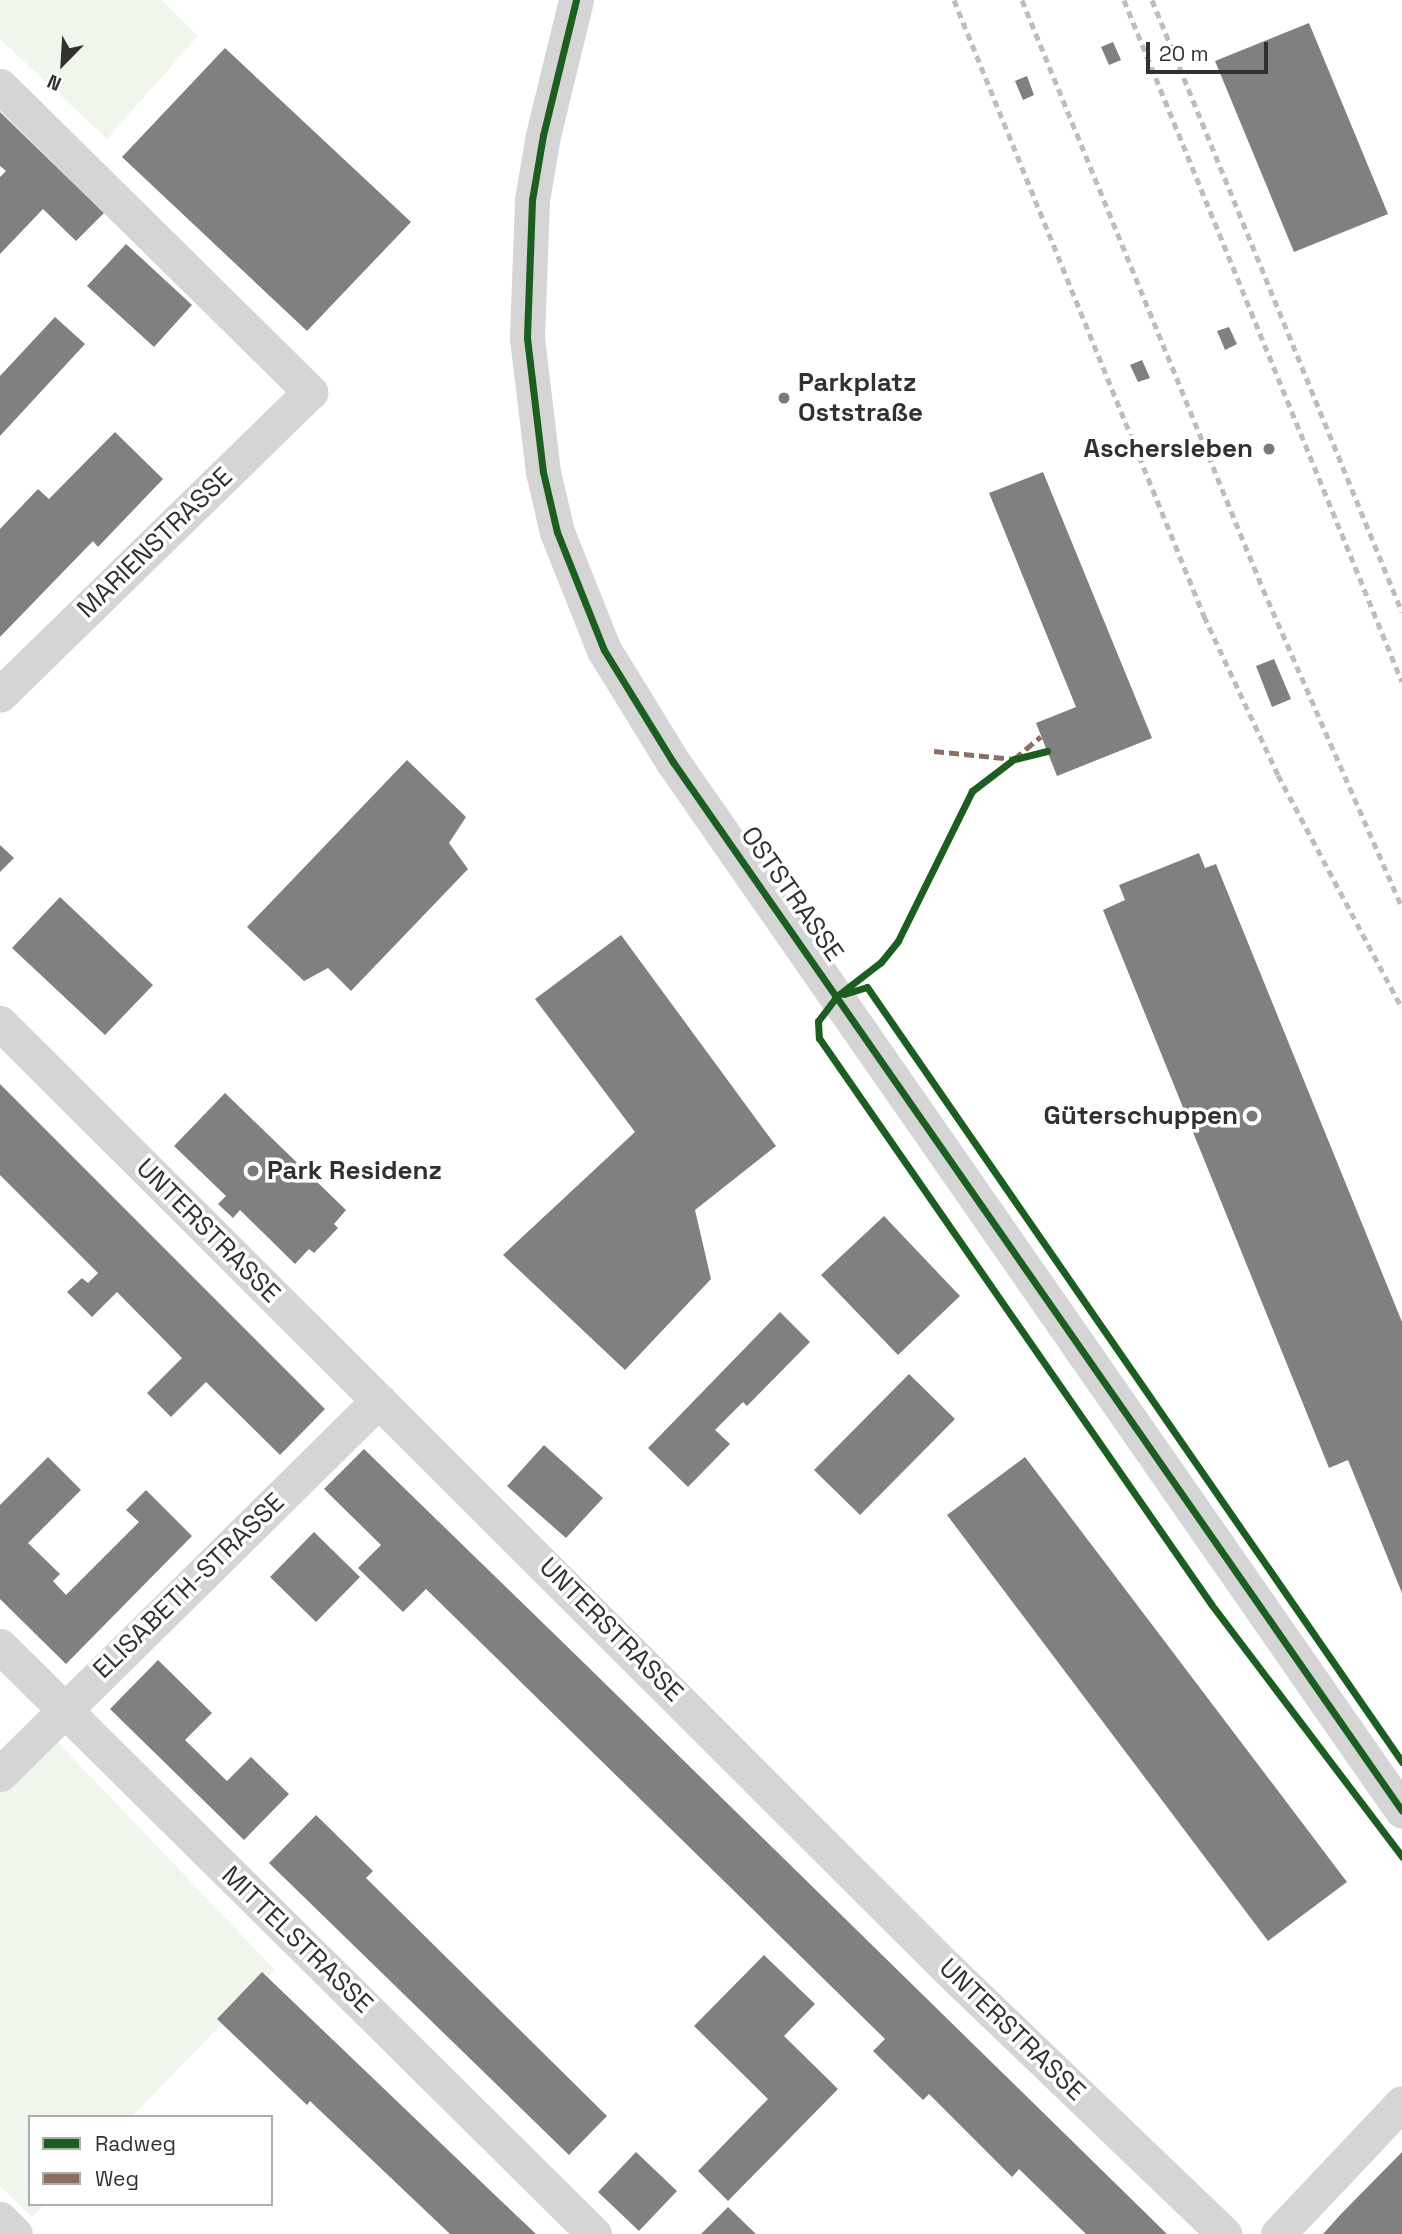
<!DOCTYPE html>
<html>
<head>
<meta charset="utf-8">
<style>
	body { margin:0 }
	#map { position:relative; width:1402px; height:2234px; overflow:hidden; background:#fff; font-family:"Space Grotesk",sans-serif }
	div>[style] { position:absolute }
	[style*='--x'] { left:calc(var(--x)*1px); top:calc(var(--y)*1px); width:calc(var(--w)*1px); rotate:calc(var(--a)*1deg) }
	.green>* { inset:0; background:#f1f6ed }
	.building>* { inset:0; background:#808080 }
	.street>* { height:35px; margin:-17.5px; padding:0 17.5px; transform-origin:17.5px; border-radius:17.5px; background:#d5d5d5 }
	.rail>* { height:5px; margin-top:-2.5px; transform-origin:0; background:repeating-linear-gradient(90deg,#bdbdbd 0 7px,transparent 0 12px) }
	.quiet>* { height:5px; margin-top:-2.5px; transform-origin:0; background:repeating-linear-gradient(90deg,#8d6e63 0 10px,transparent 0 15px) }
	.cycleway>* { height:7px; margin:-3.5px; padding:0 3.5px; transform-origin:3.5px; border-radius:3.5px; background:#1b5e20 }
	.dots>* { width:19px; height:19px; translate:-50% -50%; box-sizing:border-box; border:4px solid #fff; border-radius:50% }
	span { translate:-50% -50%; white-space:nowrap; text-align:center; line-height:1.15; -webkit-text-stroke:7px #fff; paint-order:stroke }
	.poi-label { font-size:26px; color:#313131; font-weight:700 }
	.left { translate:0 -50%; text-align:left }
	.right { translate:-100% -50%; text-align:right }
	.street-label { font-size:26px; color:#313131 }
	.legend { position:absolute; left:28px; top:2115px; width:245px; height:91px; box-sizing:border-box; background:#fff; border:2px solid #adadad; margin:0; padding:9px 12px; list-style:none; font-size:21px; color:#313131 }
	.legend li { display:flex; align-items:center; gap:14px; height:35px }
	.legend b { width:35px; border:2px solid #adadad }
	.north { position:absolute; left:28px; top:28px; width:70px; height:70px; -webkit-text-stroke:5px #fff; paint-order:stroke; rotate:204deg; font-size:19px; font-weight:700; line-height:28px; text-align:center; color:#313131 }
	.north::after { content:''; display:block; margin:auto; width:24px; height:32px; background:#313131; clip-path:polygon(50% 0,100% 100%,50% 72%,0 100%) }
	.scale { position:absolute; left:1146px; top:42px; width:122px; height:32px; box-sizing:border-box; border:4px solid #313131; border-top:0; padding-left:9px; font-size:21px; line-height:24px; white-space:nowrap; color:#313131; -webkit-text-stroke:5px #fff; paint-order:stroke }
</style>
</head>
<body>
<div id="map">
	<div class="green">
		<i style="clip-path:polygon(0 0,162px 0,198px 36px,107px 139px,0 39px)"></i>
		<i style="clip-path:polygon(51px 1735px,275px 1970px,131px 2117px,30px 2117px,30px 2204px,45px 2204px,32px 2217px,0 2186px,0 1792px)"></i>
	</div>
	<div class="building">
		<i style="clip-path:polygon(1309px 23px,1388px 214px,1294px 252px,1215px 61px)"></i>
		<i style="clip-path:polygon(1113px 42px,1121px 60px,1109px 65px,1101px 47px)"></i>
		<i style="clip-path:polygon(225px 48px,411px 222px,307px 331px,122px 157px)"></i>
		<i style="clip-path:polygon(1027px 76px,1034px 95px,1023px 100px,1015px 81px)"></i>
		<i style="clip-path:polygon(0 112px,104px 213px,76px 241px,43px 209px,0 254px,0 177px,6px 171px,0 166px)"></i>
		<i style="clip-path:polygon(126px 244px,192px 305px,154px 347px,87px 286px)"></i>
		<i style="clip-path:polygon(55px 317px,85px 344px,0 436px,0 376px)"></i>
		<i style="clip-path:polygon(1229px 327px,1237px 344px,1225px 350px,1217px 331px)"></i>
		<i style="clip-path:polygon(1142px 360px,1150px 378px,1138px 382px,1130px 365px)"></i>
		<i style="clip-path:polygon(115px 432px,163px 479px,98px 547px,93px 541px,0 637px,0 529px,38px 489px,49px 499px)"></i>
		<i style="clip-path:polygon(1043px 472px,1152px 738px,1057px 776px,1036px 723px,1076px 707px,989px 493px)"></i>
		<i style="clip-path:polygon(1274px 659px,1291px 699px,1272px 707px,1256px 666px)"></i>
		<i style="clip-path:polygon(407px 760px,466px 817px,449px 843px,468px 869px,351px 991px,328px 968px,304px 981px,247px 927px)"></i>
		<i style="clip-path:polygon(0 845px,14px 858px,0 872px)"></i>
		<i style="clip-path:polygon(1199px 853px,1205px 868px,1216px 864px,1402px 1322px,1402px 1593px,1348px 1460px,1329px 1468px,1103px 910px,1125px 900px,1119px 885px)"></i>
		<i style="clip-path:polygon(60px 897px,153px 985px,105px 1035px,12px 948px)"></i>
		<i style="clip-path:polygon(621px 935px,776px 1146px,695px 1210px,711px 1279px,625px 1370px,503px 1255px,635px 1132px,535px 999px)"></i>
		<i style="clip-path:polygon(0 1084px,325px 1409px,280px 1455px,206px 1382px,171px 1417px,147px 1393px,182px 1358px,117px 1292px,92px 1317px,67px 1292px,82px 1278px,88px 1283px,98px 1273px,0 1175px)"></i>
		<i style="clip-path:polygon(225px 1093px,346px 1210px,334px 1224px,338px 1228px,314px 1253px,309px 1249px,295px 1264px,240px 1210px,233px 1218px,218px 1204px,226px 1196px,174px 1146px)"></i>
		<i style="clip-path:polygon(884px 1216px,960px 1296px,898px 1355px,821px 1275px)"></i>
		<i style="clip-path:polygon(780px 1312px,810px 1342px,747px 1406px,743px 1402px,715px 1430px,730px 1444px,688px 1487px,648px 1448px)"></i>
		<i style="clip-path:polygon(909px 1374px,955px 1419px,860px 1515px,814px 1470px)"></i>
		<i style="clip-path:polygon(544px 1445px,603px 1498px,566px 1538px,507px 1486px)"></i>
		<i style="clip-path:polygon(364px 1449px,584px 1663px,1167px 2234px,1086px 2234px,1019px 2169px,1012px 2177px,929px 2094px,923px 2100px,873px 2051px,885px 2039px,426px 1589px,403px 1612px,358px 1568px,381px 1545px,324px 1489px)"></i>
		<i style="clip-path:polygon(48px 1457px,81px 1490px,28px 1543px,60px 1574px,53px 1581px,66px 1595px,139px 1522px,126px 1510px,146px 1490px,192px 1536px,66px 1664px,0 1599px,0 1505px)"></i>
		<i style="clip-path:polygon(1025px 1457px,1347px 1882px,1268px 1941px,947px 1515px)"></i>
		<i style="clip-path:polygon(314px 1532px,360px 1577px,316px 1622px,270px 1577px)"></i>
		<i style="clip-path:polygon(158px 1660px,212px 1713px,185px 1740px,227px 1781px,251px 1757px,289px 1794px,244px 1840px,110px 1709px)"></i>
		<i style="clip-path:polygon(316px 1815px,373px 1871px,366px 1878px,607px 2116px,569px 2155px,269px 1863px)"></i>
		<i style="clip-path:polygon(764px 1955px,815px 2004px,784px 2036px,838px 2089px,728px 2201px,698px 2171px,768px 2099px,694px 2026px)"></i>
		<i style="clip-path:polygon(262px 1972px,497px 2197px,536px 2234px,450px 2234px,310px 2101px,307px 2105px,217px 2019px)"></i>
		<i style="clip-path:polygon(636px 2152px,677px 2191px,639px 2231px,598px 2192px)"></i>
		<i style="clip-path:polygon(1402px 2152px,1402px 2234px,1323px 2234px,1341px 2214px)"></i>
		<i style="clip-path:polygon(728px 2207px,756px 2234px,701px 2234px)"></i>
	</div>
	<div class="street">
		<i style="--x:576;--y:0;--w:139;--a:103.7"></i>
		<i style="--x:543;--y:135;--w:66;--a:99.6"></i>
		<i style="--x:532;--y:200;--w:138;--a:92.1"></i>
		<i style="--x:527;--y:338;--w:135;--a:83.2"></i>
		<i style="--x:543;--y:472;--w:62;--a:76.9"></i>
		<i style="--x:557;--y:532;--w:127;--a:68.3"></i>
		<i style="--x:604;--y:650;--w:132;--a:58.4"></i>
		<i style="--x:673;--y:762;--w:1277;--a:55.2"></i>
		<i style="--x:0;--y:86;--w:436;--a:44.6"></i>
		<i style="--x:310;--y:392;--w:433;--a:135.7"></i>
		<i style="--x:0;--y:1023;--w:1339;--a:44.94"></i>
		<i style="--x:948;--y:1969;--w:383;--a:43.8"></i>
		<i style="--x:0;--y:1646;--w:836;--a:44.71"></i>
		<i style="--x:0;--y:1774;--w:532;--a:-44.62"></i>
		<i style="--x:0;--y:2219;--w:21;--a:45"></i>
		<i style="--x:1278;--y:2234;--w:180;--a:-46.6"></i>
	</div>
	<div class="rail">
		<i style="--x:954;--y:0;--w:665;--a:67.91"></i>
		<i style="--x:1204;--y:616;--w:175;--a:65"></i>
		<i style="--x:1278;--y:775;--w:264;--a:62"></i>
		<i style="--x:1022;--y:0;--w:636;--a:67.75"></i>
		<i style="--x:1263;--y:589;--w:347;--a:66.4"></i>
		<i style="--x:1124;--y:0;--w:736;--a:67.82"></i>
		<i style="--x:1152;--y:0;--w:661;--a:67.78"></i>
	</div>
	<div class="quiet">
		<i style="--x:934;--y:751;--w:80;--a:5.7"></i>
		<i style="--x:1014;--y:759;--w:35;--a:-40"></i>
	</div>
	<div class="cycleway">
		<i style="--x:576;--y:0;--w:139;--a:103.7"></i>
		<i style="--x:543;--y:135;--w:66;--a:99.6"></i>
		<i style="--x:532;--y:200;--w:138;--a:92.1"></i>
		<i style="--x:527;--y:338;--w:135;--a:83.2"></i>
		<i style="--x:543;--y:472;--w:62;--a:76.9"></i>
		<i style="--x:557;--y:532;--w:127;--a:68.3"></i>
		<i style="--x:604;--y:650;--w:132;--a:58.4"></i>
		<i style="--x:673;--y:762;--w:1277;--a:55.2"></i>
		<i style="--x:1047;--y:751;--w:34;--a:166"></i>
		<i style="--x:1014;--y:759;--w:53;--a:142.7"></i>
		<i style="--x:972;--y:791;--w:167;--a:116.3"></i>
		<i style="--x:898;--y:941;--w:27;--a:129"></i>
		<i style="--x:881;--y:962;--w:56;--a:142.3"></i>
		<i style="--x:837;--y:996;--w:31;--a:127"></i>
		<i style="--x:818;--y:1021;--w:17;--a:87"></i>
		<i style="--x:819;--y:1038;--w:688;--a:55.29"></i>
		<i style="--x:1211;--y:1604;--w:317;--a:52.9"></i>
		<i style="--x:844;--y:994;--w:24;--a:-17"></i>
		<i style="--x:867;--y:987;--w:942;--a:55.38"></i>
	</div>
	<div class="dots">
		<i style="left:784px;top:398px;background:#797979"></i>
		<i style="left:1269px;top:449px;background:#797979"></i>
		<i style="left:1252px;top:1116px;background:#797979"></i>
		<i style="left:253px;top:1171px;background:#797979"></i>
	</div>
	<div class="poi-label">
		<span class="left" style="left:798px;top:398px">Parkplatz<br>Oststraße</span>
		<span class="right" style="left:1253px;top:449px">Aschersleben</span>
		<span class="right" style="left:1238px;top:1116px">Güterschuppen</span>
		<span class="left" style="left:267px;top:1171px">Park Residenz</span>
	</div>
	<div class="street-label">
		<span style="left:155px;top:543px;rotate:-44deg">MARIENSTRASSE</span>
		<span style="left:792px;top:894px;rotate:55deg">OSTSTRASSE</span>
		<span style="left:208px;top:1231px;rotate:45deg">UNTERSTRASSE</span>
		<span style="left:189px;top:1586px;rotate:-44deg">ELISABETH-STRASSE</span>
		<span style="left:611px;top:1630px;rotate:45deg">UNTERSTRASSE</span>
		<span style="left:297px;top:1940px;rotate:44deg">MITTELSTRASSE</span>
		<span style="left:1012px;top:2030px;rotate:44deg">UNTERSTRASSE</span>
	</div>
	<ul class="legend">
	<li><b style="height:9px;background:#1b5e20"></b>Radweg</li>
	<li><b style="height:9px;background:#8d6e63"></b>Weg</li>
	</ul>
	<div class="north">N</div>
	<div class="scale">20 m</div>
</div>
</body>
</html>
